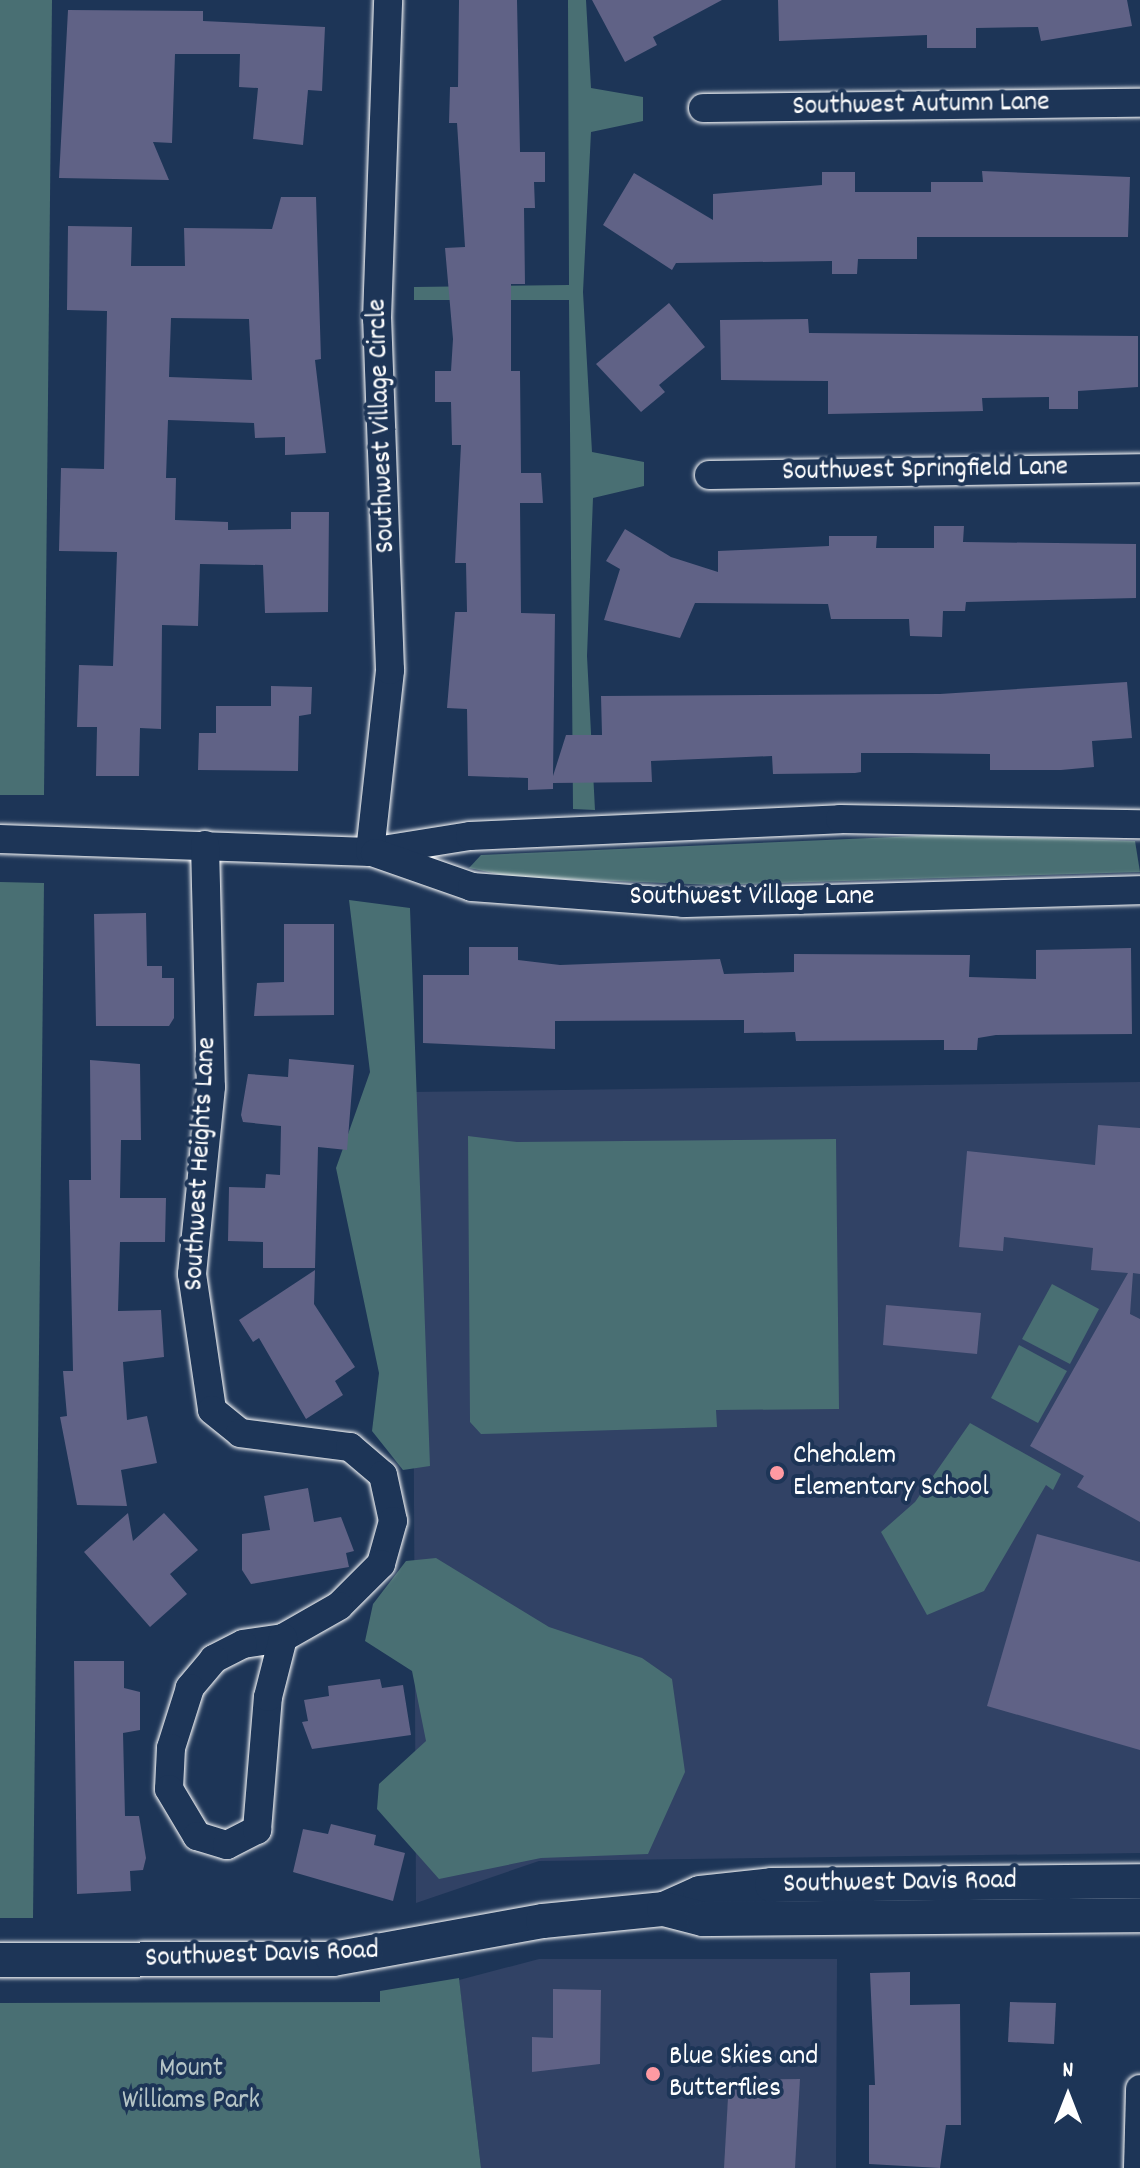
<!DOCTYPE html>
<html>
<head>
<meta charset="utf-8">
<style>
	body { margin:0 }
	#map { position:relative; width:1140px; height:2168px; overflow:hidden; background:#1d3557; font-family:Dekko,sans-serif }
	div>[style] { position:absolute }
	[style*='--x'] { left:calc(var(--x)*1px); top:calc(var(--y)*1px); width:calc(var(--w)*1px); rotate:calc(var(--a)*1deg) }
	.built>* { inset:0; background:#314265 }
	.green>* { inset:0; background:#496f73 }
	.building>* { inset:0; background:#606286 }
	.roads { filter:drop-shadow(0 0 2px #fff) drop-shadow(0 0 2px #fff) }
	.minor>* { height:28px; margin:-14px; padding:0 14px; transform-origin:14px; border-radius:14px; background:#1d3557 }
	.tertiary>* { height:34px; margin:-17px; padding:0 17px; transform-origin:17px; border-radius:17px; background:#1d3557 }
	.dots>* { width:22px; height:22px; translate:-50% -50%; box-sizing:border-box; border:4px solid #1d3557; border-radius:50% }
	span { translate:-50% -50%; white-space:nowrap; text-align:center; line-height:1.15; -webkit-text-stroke:8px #1d3557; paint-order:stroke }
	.street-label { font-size:28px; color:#fff }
	.poi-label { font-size:28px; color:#fff }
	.left { translate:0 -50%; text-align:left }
	.park-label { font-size:28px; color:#b6c5c7 }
	.north { position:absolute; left:1028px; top:2056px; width:80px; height:80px; -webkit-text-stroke:6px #1d3557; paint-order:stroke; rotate:0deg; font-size:22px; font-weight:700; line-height:32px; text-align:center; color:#fff }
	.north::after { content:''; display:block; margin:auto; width:28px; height:36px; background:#fff; clip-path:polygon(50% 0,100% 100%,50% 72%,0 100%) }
</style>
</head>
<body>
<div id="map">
	<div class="built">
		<i style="clip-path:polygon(1140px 1082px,1140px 1853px,539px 1861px,416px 1903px,412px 1092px)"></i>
		<i style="clip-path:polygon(539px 1959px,837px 1959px,836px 2168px,481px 2168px,459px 1980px)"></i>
	</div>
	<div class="green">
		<i style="clip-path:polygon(0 0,52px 0,44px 795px,0 795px)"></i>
		<i style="clip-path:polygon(568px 0,586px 0,591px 88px,643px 97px,643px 121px,591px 132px,583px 292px,592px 452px,644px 462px,644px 486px,593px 498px,587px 656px,595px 810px,573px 809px,569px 300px,414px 300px,414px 287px,569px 285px)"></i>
		<i style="clip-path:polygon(941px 835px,1135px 841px,1140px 872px,716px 885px,512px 877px,469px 868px,481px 855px)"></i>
		<i style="clip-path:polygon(0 882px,44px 883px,33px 1918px,0 1918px)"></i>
		<i style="clip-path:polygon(349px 900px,410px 908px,430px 1466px,403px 1470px,372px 1431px,379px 1373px,336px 1168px,370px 1072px)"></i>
		<i style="clip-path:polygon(468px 1136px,517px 1142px,836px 1139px,839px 1409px,716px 1410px,717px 1427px,481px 1434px,470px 1422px)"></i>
		<i style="clip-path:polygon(1052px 1284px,1099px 1309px,1070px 1364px,1022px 1339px)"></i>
		<i style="clip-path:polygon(1019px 1345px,1067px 1371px,1038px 1423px,991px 1398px)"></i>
		<i style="clip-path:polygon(970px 1423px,1061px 1474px,1053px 1490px,1046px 1485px,984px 1591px,927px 1615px,881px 1532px,915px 1502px)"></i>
		<i style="clip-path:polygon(436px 1558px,549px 1627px,642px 1658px,672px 1679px,685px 1772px,648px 1854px,541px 1858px,439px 1879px,377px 1809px,379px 1784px,426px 1741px,412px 1671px,365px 1641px,373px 1604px,406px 1561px)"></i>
		<i style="clip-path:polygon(459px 1978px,481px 2168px,0 2168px,0 2003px,380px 2002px,380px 1991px)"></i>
	</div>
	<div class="building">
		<i style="clip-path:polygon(459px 0,517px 0,520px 152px,545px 152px,545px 182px,534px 182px,535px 208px,524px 208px,525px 284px,511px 284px,511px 371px,520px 371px,521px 473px,541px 473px,543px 503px,520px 503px,521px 613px,555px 614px,553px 776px,566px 735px,602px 735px,601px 696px,940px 694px,1127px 682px,1132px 738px,1092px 741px,1094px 767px,1061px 770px,990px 770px,990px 754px,911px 753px,861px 753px,861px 772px,855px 773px,773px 774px,772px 756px,651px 761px,652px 782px,553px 783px,553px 789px,528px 790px,528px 778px,468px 776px,467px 709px,447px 708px,455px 612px,467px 612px,466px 563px,455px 563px,461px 445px,452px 445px,451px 402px,435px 402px,435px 371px,451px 371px,453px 339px,445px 248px,465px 247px,457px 123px,449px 123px,450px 87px,458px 87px)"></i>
		<i style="clip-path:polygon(592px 0,722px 0,653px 37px,657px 45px,625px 62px)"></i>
		<i style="clip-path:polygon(778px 0,1127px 0,1132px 26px,1041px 41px,1038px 27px,976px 28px,976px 48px,927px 48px,927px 35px,779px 41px)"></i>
		<i style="clip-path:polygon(68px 10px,203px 11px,203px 21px,325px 27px,322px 91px,308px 90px,303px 145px,253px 139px,258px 88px,239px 87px,240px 54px,175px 54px,172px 143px,153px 142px,169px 180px,59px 178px)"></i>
		<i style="clip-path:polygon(982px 171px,1130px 177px,1128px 237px,917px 237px,917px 259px,858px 259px,857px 274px,832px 274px,832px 261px,676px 263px,672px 270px,603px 225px,634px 173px,713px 220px,713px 194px,822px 185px,822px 172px,855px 172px,855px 192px,931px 192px,931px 182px,983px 182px)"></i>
		<i style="clip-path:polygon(evenodd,281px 197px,316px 197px,321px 359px,315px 360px,326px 453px,285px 455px,285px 437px,255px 438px,254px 423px,168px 420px,166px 478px,176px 478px,175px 520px,228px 522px,228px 530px,291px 529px,291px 512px,329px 512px,328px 612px,265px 613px,263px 565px,200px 564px,198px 626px,162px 625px,161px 729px,140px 728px,139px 776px,96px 776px,97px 727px,77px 727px,79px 665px,113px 666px,117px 552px,59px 551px,61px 468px,104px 469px,107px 311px,67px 310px,68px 226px,132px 227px,131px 266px,185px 266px,184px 228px,272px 229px,281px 197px,171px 318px,249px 319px,252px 380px,169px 377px,171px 318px)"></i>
		<i style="clip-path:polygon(669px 303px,705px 347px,659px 385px,665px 392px,641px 412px,596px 364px)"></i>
		<i style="clip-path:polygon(808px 319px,809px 333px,1138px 336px,1138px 387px,1078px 391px,1078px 409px,1049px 409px,1049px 397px,982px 398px,983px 411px,828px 414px,828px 381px,721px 380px,720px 320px)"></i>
		<i style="clip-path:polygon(934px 526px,964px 526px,963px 542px,1136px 544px,1136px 598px,966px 602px,965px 611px,943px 611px,942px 637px,910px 636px,909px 619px,831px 619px,828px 604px,695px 603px,680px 638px,604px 620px,620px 569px,606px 561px,625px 529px,671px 557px,718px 572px,718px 551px,829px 546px,829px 536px,877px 536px,876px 548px,934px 548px)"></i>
		<i style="clip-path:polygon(271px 686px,312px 687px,311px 714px,299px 716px,298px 771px,198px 770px,199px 733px,216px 733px,216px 706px,271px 706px)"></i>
		<i style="clip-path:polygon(146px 913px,147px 966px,162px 966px,162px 978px,174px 978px,174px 1018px,169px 1026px,96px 1026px,94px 914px)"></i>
		<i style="clip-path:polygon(284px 924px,334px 924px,334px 1015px,254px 1016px,257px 983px,284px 982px)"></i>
		<i style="clip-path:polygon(469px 947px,518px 947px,518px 960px,560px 965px,720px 959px,724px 974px,794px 972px,794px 954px,970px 955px,969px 977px,1036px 979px,1036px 950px,1131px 948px,1132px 1034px,996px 1035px,978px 1038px,977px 1050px,944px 1050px,944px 1040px,796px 1041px,795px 1032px,744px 1033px,744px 1020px,555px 1021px,555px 1049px,423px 1043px,423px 975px,469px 975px)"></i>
		<i style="clip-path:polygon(289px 1059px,354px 1065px,347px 1150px,318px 1147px,315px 1268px,263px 1268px,263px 1242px,228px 1241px,229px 1187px,265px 1188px,266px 1174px,280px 1175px,281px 1126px,243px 1122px,241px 1115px,248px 1074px,288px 1077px)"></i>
		<i style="clip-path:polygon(90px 1060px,140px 1064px,141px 1140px,121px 1140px,120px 1198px,166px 1198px,165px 1242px,120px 1242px,118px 1311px,161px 1310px,164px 1357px,123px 1362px,127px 1420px,147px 1416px,157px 1463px,121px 1470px,127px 1506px,77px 1505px,60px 1417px,67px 1416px,63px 1371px,73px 1371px,69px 1180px,91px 1180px)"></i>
		<i style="clip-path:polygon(1098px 1125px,1140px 1128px,1140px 1274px,1133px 1273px,1130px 1314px,1140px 1319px,1140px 1522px,1077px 1487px,1084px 1476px,1030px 1446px,1128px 1273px,1091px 1270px,1093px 1248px,1004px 1237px,1003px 1251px,959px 1247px,967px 1151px,1095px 1165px)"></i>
		<i style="clip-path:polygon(315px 1270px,314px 1304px,355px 1367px,335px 1381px,343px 1395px,306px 1419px,259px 1338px,253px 1342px,239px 1320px)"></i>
		<i style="clip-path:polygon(886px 1305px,981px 1313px,977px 1354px,883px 1345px)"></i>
		<i style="clip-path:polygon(308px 1488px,314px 1522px,341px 1517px,354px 1551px,346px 1553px,349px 1567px,251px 1584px,242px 1570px,242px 1534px,270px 1530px,264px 1496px)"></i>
		<i style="clip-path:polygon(128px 1513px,133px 1541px,164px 1513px,198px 1550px,170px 1574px,187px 1594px,150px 1627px,84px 1552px)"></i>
		<i style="clip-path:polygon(1037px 1534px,1140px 1562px,1140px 1750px,987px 1706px)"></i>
		<i style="clip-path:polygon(74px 1661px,124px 1661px,124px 1688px,140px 1692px,140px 1730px,123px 1733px,125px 1816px,139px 1816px,146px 1858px,143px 1870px,130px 1871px,131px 1891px,77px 1894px)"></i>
		<i style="clip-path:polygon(380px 1679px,382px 1688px,403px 1685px,411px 1735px,312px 1749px,302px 1722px,308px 1721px,304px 1700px,329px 1696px,328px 1686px)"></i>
		<i style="clip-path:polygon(331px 1824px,376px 1835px,374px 1845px,405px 1853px,393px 1901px,293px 1872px,303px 1829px,328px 1834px)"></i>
		<i style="clip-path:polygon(910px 1972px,910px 2005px,960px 2004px,961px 2125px,946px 2125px,940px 2168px,869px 2164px,869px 2085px,875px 2085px,870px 1973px)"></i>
		<i style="clip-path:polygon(553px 1989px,601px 1990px,600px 2064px,532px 2072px,532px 2037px,553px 2038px)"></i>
		<i style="clip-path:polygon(1010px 2002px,1056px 2003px,1054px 2044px,1008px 2042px)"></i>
		<i style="clip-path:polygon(800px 2079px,795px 2168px,724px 2168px,729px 2080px)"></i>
	</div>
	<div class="roads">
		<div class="minor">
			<i style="--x:703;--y:108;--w:437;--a:-0.7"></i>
			<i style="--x:709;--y:475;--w:431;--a:-0.9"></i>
			<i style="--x:0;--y:839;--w:370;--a:2"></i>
			<i style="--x:370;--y:852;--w:101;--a:-9.1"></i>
			<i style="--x:470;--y:836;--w:370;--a:-2.6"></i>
			<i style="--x:840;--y:819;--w:300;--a:1"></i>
			<i style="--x:205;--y:845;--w:242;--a:88.6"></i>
			<i style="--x:211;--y:1087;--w:188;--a:95.8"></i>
			<i style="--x:192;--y:1274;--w:137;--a:81.6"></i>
			<i style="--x:212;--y:1410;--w:36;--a:39"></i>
			<i style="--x:240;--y:1433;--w:111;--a:7.3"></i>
			<i style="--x:350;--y:1447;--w:43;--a:40.3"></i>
			<i style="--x:383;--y:1475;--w:47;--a:77.7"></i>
			<i style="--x:393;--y:1521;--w:45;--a:105.6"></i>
			<i style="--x:381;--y:1564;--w:59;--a:135"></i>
			<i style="--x:339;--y:1606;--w:64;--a:150.3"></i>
			<i style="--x:283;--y:1638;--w:40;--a:171.5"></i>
			<i style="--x:243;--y:1644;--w:33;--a:153"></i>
			<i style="--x:214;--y:1659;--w:38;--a:130"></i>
			<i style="--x:190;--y:1688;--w:63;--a:107.6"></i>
			<i style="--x:171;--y:1748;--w:41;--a:92.8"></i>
			<i style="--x:169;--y:1789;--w:55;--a:59.2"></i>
			<i style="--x:197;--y:1836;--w:31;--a:17"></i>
			<i style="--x:227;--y:1845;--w:34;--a:-27"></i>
			<i style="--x:257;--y:1830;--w:133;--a:-85.3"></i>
			<i style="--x:268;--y:1697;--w:61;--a:-75.7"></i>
			<i style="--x:370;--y:852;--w:183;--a:-83.7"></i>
			<i style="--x:390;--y:670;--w:351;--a:-92.1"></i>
			<i style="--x:377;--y:319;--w:319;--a:-88"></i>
			<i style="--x:375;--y:853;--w:103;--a:19.3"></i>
			<i style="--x:472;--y:887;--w:212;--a:4.3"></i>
			<i style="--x:683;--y:903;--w:457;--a:-1.6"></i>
			<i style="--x:1138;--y:2168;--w:79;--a:-88.5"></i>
		</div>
		<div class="tertiary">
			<i style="--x:664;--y:1909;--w:39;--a:-24"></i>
			<i style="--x:700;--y:1893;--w:72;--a:-6.3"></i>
			<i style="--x:772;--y:1885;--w:368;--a:-0.6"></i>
			<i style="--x:0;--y:1960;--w:333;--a:-0.2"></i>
			<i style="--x:333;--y:1959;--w:213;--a:-10.3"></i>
			<i style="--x:543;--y:1921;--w:122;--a:-5.7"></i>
			<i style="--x:664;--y:1909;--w:40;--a:14.4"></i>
			<i style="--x:703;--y:1919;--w:437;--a:-0.5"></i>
		</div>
	</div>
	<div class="dots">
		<i style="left:777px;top:1473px;background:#ff9aa2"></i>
		<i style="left:653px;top:2074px;background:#ff9aa2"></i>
	</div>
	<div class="street-label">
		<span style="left:921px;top:106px;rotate:-1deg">Southwest Autumn Lane</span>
		<span style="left:383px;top:426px;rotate:-92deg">Southwest Village Circle</span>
		<span style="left:925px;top:471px;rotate:-1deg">Southwest Springfield Lane</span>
		<span style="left:752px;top:898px">Southwest Village Lane</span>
		<span style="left:202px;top:1164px;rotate:-87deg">Southwest Heights Lane</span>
		<span style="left:900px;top:1884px;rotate:-1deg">Southwest Davis Road</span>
		<span style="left:262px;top:1956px;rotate:-2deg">Southwest Davis Road</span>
	</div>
	<div class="poi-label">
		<span class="left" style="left:793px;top:1473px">Chehalem<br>Elementary School</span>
		<span class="left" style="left:669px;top:2074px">Blue Skies and<br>Butterflies</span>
	</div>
	<div class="park-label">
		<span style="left:191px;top:2086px">Mount<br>Williams Park</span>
	</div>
	<div class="north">N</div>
</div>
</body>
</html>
